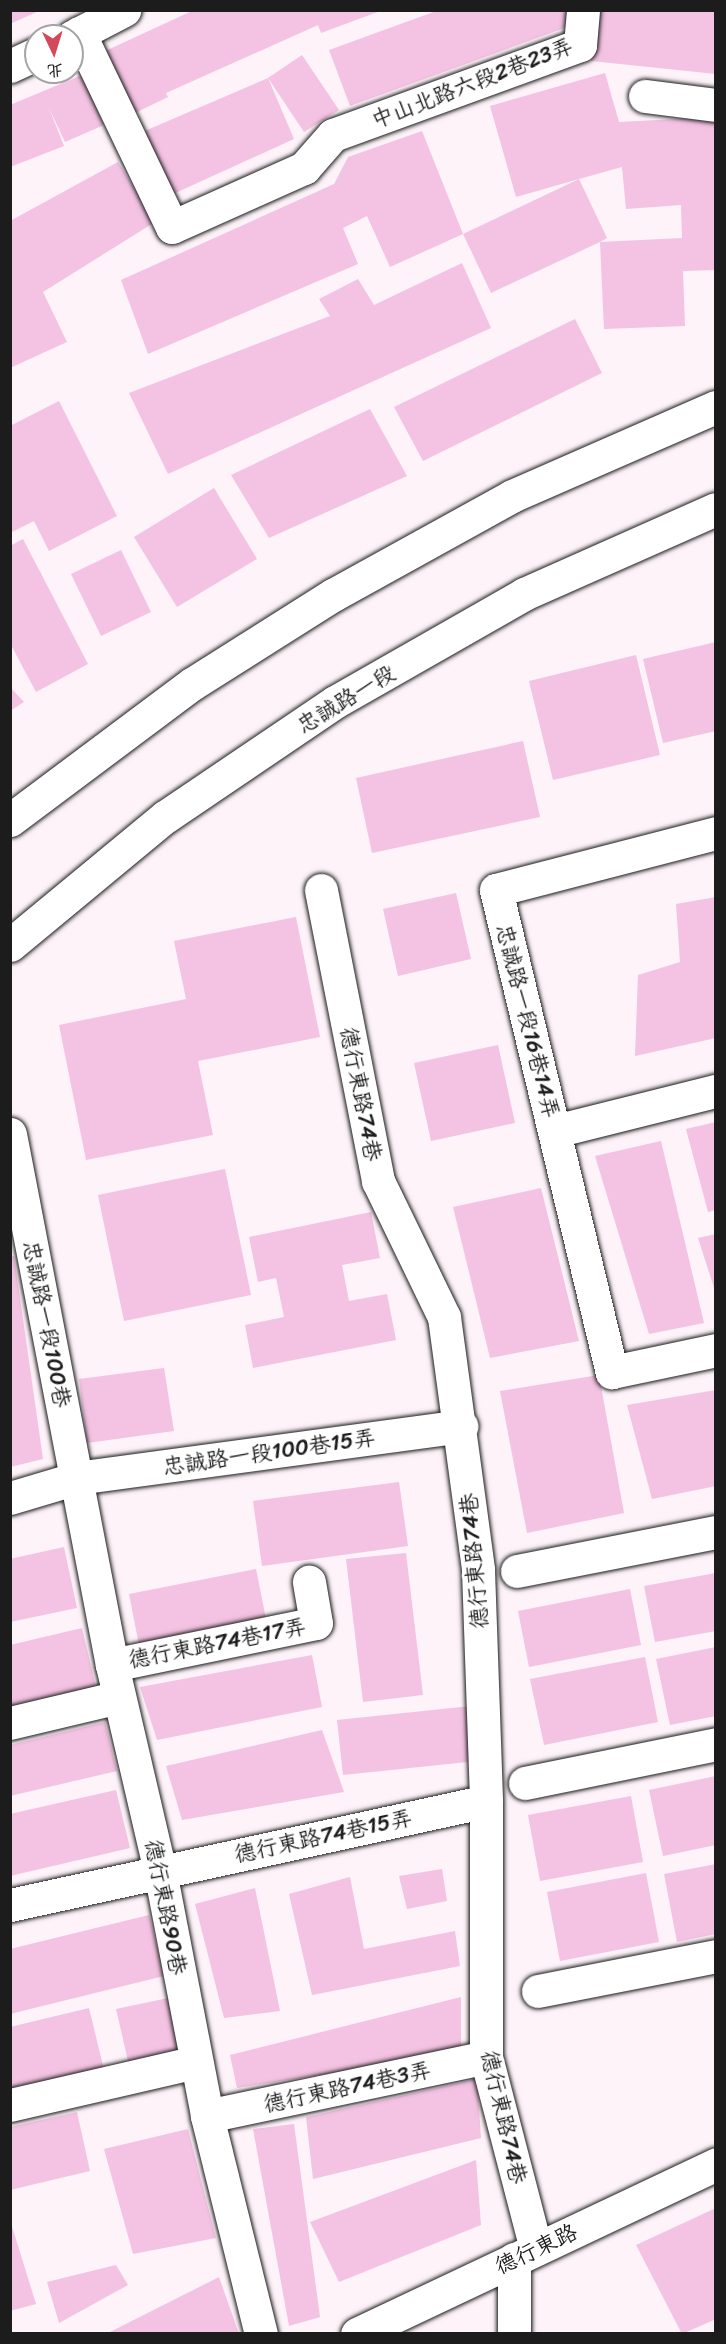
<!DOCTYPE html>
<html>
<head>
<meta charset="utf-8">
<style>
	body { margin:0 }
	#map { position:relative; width:726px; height:2344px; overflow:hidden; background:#fdf3f9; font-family:Sriracha,"LXGW WenKai TC",sans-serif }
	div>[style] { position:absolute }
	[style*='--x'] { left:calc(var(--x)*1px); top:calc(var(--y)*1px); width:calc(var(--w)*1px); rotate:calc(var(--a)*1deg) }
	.building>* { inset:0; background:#f4c2e2 }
	.roads { filter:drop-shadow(0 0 2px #1c1c1c) drop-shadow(0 0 2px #1c1c1c) }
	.minor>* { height:33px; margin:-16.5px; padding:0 16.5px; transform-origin:16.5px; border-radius:16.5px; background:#fff }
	span { translate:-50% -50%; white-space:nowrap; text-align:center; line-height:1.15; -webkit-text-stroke:5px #fff; paint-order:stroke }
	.street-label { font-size:22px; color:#1c1c1c }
	.frame { position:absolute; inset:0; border:12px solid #1c1c1c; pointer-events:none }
	.north { position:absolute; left:24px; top:24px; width:60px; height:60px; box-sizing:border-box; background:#fff; border:2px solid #a4a4a4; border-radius:50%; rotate:176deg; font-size:16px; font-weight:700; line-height:24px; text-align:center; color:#1c1c1c }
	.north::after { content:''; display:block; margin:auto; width:21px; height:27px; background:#d1495b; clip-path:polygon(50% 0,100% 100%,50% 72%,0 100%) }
</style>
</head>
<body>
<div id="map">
	<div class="building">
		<i style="clip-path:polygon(10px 10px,41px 10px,10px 24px)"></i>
		<i style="clip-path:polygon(194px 10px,383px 10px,321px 33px,318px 25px,166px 93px,168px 97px,131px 115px,101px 53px)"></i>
		<i style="clip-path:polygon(439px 10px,567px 10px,573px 25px,350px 106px,329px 50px)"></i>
		<i style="clip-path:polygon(595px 10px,716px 10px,716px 74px,591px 61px)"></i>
		<i style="clip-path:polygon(302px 55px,339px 110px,304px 132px,268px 78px,294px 139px,171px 195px,140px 133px,268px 78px)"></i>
		<i style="clip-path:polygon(evenodd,605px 73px,619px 122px,716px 117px,716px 270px,683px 271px,685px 326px,604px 329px,600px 242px,491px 293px,463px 234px,579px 179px,516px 197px,490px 106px,605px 73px,622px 167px,626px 209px,681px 205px,682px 238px,600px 242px,607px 238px,579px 179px,622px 167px)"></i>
		<i style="clip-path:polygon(82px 75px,104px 125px,65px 142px,49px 108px,64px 146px,10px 167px,10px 105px)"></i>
		<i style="clip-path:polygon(422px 131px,463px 234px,390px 267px,367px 216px,343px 228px,358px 264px,148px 354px,121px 280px,334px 184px,348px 157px)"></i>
		<i style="clip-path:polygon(118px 162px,155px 222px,43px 292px,67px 342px,10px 368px,10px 221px)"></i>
		<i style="clip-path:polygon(462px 263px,491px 328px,168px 474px,129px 393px,330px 316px,319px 299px,358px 279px,374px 305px)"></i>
		<i style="clip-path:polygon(575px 319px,602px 373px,423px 461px,394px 407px)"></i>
		<i style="clip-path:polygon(59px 401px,117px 516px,49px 551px,34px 521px,10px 533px,10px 426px)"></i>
		<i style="clip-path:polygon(370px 409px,407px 476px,269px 538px,231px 475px)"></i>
		<i style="clip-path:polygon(214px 488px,257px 559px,177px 607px,134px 537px)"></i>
		<i style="clip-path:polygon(23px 539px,88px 664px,36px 692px,10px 643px,10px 546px)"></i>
		<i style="clip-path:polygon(121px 550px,151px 612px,101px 636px,71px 574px)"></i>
		<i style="clip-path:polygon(716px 642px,716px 731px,663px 743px,643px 659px)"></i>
		<i style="clip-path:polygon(636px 655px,660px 755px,553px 780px,529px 681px)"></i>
		<i style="clip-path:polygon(10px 687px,24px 702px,10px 711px)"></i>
		<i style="clip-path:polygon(523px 741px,540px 817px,372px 853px,356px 778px)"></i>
		<i style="clip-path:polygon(456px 893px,471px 959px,398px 976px,383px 909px)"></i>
		<i style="clip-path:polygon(716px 897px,716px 1038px,635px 1056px,638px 975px,680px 962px,676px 904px)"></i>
		<i style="clip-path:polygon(296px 917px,320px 1037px,198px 1061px,213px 1135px,86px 1160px,59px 1025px,186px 999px,174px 941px)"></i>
		<i style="clip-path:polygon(498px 1045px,515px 1123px,431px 1141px,414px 1063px)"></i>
		<i style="clip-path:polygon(716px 1122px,716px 1210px,708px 1212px,686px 1129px)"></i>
		<i style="clip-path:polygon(661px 1141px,704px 1323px,649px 1334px,595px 1156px)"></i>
		<i style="clip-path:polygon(225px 1169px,251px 1295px,124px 1321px,98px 1195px)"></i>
		<i style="clip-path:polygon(541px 1188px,579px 1341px,490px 1358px,453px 1207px)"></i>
		<i style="clip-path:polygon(371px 1212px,380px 1258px,342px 1265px,349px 1301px,387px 1294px,396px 1340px,253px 1368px,245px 1325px,284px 1317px,276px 1278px,258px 1282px,249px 1237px)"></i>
		<i style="clip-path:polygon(716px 1234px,716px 1291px,715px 1291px,698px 1238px)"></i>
		<i style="clip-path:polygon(14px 1256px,43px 1459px,10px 1467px,10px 1257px)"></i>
		<i style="clip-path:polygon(164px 1368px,174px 1431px,87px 1443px,79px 1379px)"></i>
		<i style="clip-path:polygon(599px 1375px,624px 1513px,527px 1533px,500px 1391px)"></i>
		<i style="clip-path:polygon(716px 1390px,716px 1486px,652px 1499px,627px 1405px)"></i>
		<i style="clip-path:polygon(399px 1482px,408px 1546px,262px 1566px,253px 1501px)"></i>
		<i style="clip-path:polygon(64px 1547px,77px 1608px,10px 1622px,10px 1559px)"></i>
		<i style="clip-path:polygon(406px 1553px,423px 1695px,363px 1702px,346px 1559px)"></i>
		<i style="clip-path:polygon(256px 1569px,266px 1619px,139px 1645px,129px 1594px)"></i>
		<i style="clip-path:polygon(716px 1573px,716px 1631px,655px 1642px,644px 1586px)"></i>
		<i style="clip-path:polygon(630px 1589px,641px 1645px,529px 1667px,518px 1611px)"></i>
		<i style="clip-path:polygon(82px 1628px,96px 1687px,10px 1708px,10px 1645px)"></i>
		<i style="clip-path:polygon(716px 1647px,716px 1716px,670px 1725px,656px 1659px)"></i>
		<i style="clip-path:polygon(312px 1655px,322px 1707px,157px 1740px,140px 1687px)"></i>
		<i style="clip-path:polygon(645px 1657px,658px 1722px,544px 1745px,530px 1679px)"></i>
		<i style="clip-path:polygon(471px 1706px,477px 1761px,343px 1775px,337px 1720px)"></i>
		<i style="clip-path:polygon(105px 1722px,117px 1771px,10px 1796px,10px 1745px)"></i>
		<i style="clip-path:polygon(322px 1730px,344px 1792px,182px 1820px,166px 1766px)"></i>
		<i style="clip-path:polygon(716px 1776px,716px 1845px,663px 1856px,649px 1790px)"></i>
		<i style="clip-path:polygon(116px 1790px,130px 1848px,10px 1876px,10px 1814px)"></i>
		<i style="clip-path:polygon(631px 1796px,643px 1862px,540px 1881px,528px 1815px)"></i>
		<i style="clip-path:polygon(716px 1864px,716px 1934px,677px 1942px,664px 1874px)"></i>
		<i style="clip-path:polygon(442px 1869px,447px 1901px,407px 1909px,399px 1876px)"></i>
		<i style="clip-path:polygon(646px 1873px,659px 1942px,560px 1961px,547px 1892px)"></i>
		<i style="clip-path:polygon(350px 1877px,364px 1949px,455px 1931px,460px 1966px,312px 1995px,289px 1894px)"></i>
		<i style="clip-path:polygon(255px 1888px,280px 2011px,224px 2018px,195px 1904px)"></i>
		<i style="clip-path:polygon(149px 1915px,164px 1976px,10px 2014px,10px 1949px)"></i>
		<i style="clip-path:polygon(461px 1997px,461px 2053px,237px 2088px,230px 2055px)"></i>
		<i style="clip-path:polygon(168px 1998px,182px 2052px,129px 2065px,116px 2009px)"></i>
		<i style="clip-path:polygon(89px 2008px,105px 2074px,10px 2097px,10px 2027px)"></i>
		<i style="clip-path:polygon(477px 2079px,481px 2138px,313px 2179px,306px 2117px)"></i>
		<i style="clip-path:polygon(77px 2112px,90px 2171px,10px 2190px,10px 2127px)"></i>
		<i style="clip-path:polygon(294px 2124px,320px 2317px,289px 2326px,253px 2129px)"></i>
		<i style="clip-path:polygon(188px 2129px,216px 2238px,133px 2254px,104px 2149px)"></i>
		<i style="clip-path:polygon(476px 2160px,481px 2225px,339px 2282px,310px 2222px)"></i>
		<i style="clip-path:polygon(716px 2208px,716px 2319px,682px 2334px,636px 2245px)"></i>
		<i style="clip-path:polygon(10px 2220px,36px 2304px,10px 2311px)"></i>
		<i style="clip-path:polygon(116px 2265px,128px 2285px,59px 2323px,47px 2282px)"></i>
		<i style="clip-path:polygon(219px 2277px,239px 2334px,106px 2334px)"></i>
	</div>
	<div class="roads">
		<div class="minor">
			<i style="--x:79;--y:33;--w:215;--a:64.4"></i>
			<i style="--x:172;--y:227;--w:145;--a:-24.1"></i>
			<i style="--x:304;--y:168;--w:44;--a:-48.7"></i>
			<i style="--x:333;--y:135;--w:263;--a:-20"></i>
			<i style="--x:580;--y:45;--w:35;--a:-85"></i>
			<i style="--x:72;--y:37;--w:59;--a:-27.4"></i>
			<i style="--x:10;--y:66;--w:29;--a:-25"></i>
			<i style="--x:645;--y:96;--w:72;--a:7.2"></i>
			<i style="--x:10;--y:820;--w:227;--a:-36.8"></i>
			<i style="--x:192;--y:684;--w:167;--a:-32.3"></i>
			<i style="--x:333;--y:595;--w:205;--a:-28.9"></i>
			<i style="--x:512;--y:496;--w:223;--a:-23.6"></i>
			<i style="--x:716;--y:833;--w:227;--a:165.5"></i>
			<i style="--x:496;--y:890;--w:496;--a:76.5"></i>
			<i style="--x:612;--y:1372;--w:106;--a:-11.9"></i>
			<i style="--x:321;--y:890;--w:297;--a:78.9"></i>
			<i style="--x:378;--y:1181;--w:151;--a:64.1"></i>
			<i style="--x:444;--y:1317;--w:255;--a:82.3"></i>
			<i style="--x:478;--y:1570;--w:231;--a:88"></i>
			<i style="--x:486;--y:1801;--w:256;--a:90"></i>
			<i style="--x:486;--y:2057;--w:198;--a:75.4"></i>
			<i style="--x:10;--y:945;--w:201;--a:-39.6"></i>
			<i style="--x:165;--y:817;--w:205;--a:-34.1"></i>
			<i style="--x:335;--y:702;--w:218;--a:-29.7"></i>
			<i style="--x:524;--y:594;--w:210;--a:-23.9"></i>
			<i style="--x:555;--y:1131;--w:166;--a:-14"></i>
			<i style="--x:10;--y:1134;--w:541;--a:79.13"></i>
			<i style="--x:112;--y:1665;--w:212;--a:76.9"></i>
			<i style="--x:160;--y:1871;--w:249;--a:79.1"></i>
			<i style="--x:207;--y:2116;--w:225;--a:76.1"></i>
			<i style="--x:10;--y:1498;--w:70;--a:-16.6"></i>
			<i style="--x:77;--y:1478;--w:388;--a:-7.7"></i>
			<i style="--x:517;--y:1571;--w:203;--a:-11.1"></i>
			<i style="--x:112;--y:1665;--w:208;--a:-11.6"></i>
			<i style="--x:316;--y:1623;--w:42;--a:-99.7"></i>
			<i style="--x:10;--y:1723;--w:112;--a:-13.4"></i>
			<i style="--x:525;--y:1783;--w:195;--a:-11.5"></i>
			<i style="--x:10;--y:1905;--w:487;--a:-12.3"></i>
			<i style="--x:538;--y:1991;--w:181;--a:-11.1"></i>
			<i style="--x:10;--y:2105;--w:191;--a:-13"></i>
			<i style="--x:207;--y:2116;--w:285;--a:-11.9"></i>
			<i style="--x:357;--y:2334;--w:397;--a:-25.3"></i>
			<i style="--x:514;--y:2334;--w:75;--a:-90"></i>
		</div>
	</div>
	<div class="street-label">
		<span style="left:472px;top:83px;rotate:-21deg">中山北路六段2巷23弄</span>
		<span style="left:346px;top:699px;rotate:-31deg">忠誠路一段</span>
		<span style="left:528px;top:1021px;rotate:76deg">忠誠路一段16巷14弄</span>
		<span style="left:361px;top:1094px;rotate:79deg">德行東路74巷</span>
		<span style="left:47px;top:1324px;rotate:79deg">忠誠路一段100巷</span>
		<span style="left:269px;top:1452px;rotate:-8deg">忠誠路一段100巷15弄</span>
		<span style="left:474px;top:1561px;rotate:-95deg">德行東路74巷</span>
		<span style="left:217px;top:1643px;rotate:-11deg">德行東路74巷17弄</span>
		<span style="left:323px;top:1836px;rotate:-12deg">德行東路74巷15弄</span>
		<span style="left:166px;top:1907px;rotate:79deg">德行東路90巷</span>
		<span style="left:347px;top:2087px;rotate:-12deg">德行東路74巷3弄</span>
		<span style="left:504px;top:2117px;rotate:77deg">德行東路74巷</span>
		<span style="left:536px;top:2249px;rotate:-25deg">德行東路</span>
	</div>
	<div class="frame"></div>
	<div class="north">北</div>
</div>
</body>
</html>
